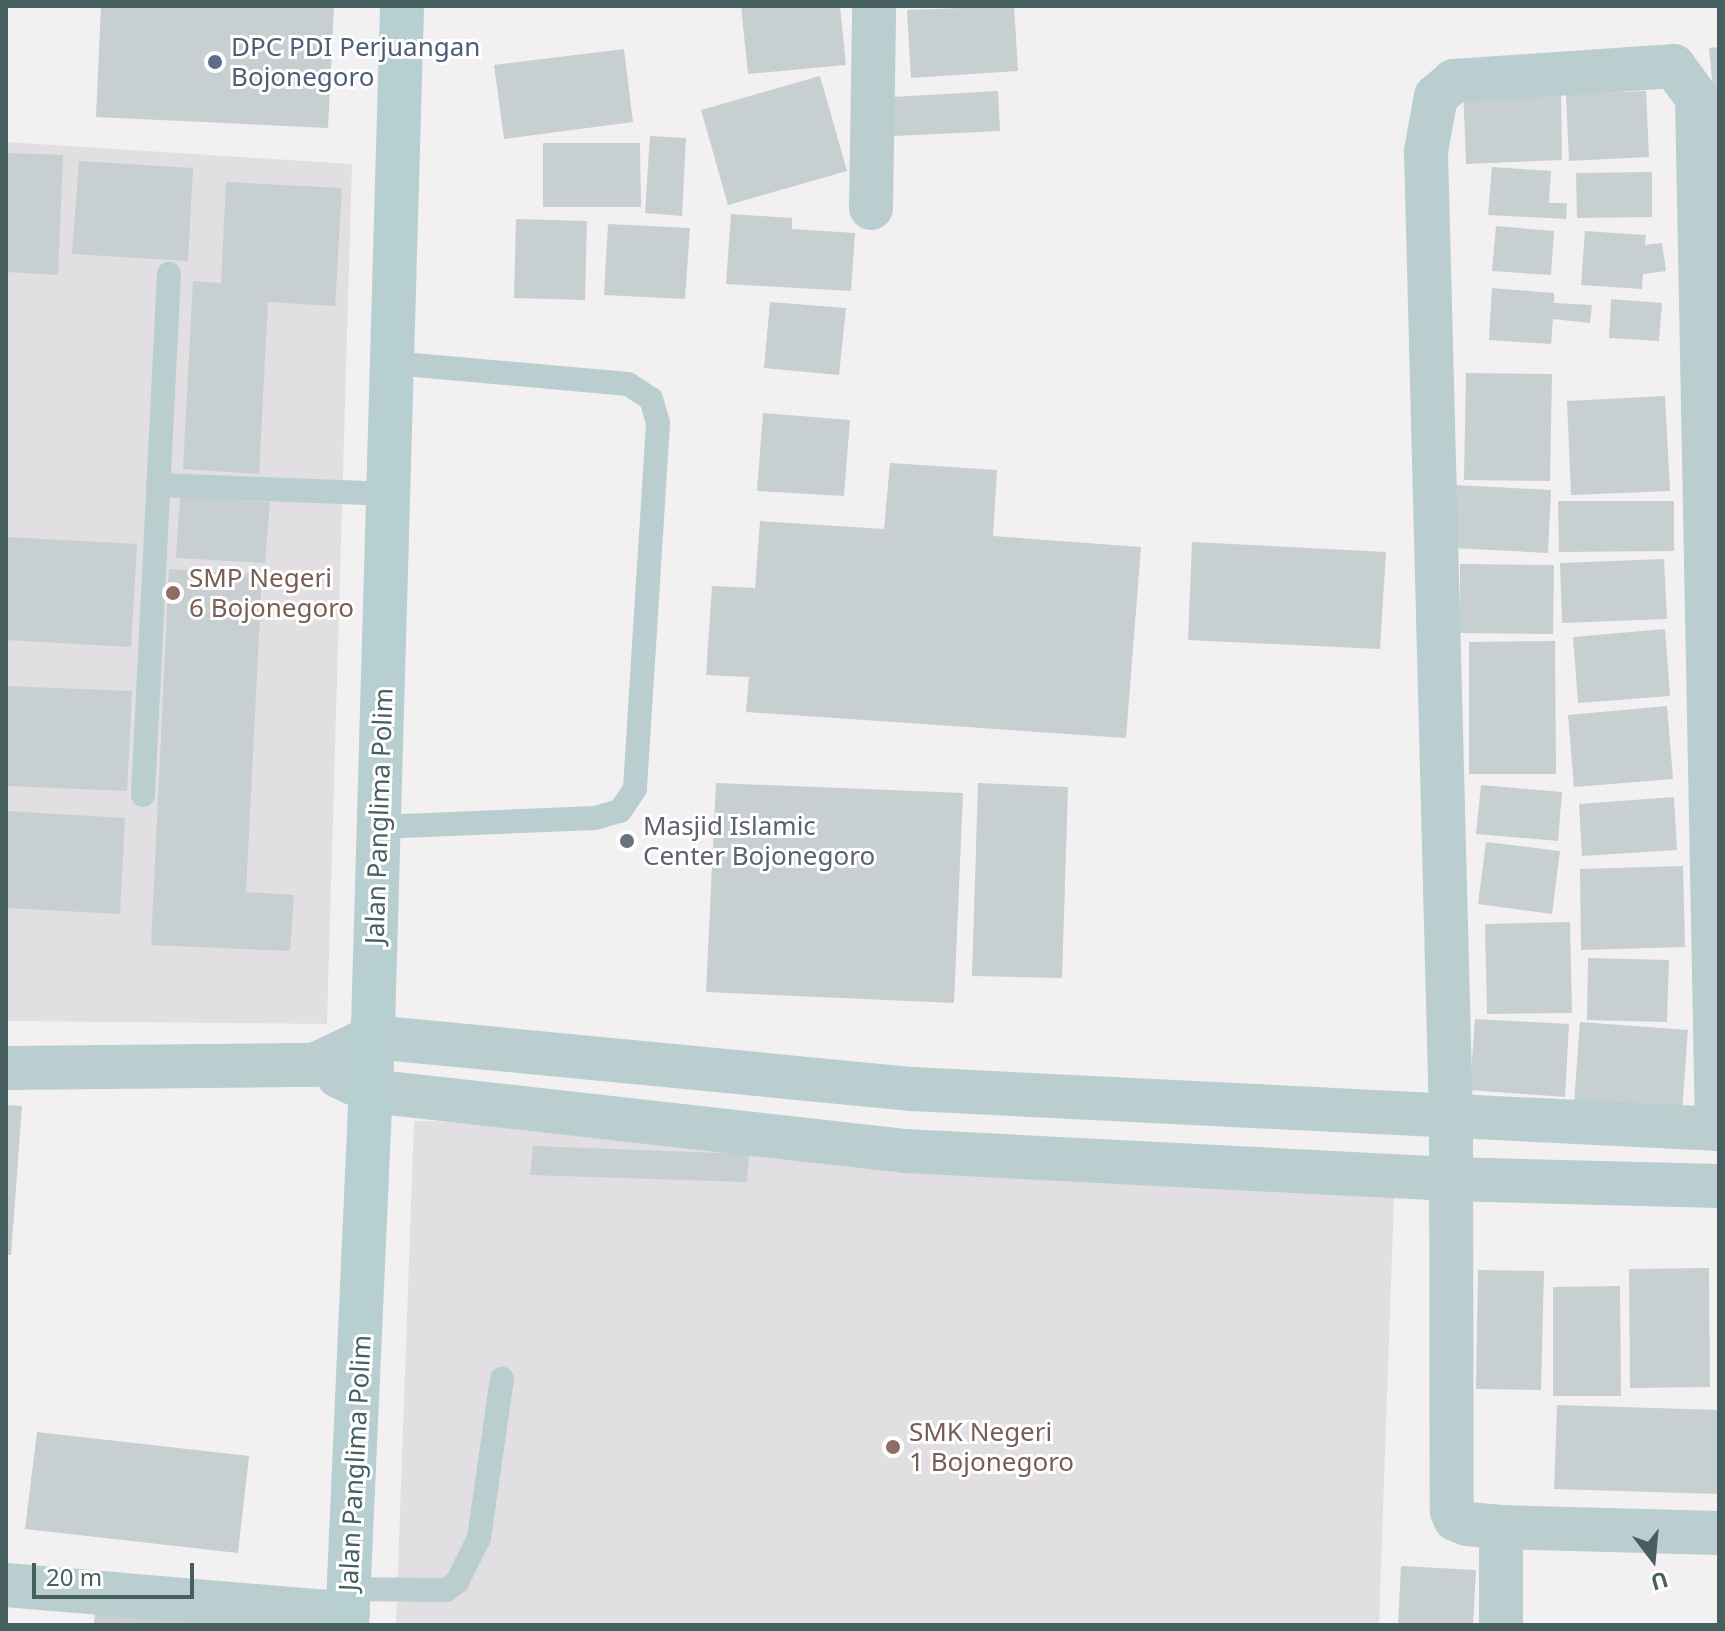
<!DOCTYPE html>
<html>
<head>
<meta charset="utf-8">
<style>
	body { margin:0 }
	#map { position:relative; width:1725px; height:1631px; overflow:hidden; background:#f3f0f2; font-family:"Noto Sans",sans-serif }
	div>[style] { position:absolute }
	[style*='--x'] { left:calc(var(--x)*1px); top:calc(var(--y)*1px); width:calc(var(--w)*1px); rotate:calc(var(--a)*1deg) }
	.education>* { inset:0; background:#e1dfe1 }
	.building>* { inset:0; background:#c7cfd1 }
	.lane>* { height:24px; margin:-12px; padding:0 12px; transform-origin:12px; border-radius:12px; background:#bacecf }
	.street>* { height:44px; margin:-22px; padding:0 22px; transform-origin:22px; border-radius:22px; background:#bacecf }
	.secondary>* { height:44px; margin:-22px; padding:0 22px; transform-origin:22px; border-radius:22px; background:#b8cfd1 }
	.dots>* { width:22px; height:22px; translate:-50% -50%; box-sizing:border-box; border:4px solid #fff; border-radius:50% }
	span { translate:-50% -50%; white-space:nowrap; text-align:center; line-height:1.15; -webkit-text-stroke:6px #fff; paint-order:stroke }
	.service-label { font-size:26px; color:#4e5e75 }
	.left { translate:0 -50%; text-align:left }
	.education-label { font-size:26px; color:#785e54 }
	.street-label { font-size:26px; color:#466060 }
	.worship-label { font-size:26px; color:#5b616d }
	.frame { position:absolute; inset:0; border:8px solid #466060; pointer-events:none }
	.north { position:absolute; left:1613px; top:1519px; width:80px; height:80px; -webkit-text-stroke:6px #fff; paint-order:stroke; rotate:164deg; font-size:22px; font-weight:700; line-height:32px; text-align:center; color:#466060 }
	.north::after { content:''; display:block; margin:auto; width:28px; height:36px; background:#466060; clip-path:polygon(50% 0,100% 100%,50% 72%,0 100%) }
	.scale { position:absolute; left:32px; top:1563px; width:162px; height:36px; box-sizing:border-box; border:4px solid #466060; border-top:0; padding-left:10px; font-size:24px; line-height:28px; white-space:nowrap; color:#466060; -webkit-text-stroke:6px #fff; paint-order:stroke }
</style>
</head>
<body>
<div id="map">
	<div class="education">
		<i style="clip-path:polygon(6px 142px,352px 164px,327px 1024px,6px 1021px)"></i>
		<i style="clip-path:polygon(414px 1121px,698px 1126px,1395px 1170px,1379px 1625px,396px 1625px)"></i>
	</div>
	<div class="building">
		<i style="clip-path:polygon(101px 6px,334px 7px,328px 128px,96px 117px)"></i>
		<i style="clip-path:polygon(741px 6px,840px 6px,846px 65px,748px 74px)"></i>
		<i style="clip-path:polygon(1014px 6px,1018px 71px,911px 78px,907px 10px)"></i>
		<i style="clip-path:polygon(1719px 47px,1719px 132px,1717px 132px,1709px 48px)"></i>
		<i style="clip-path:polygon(624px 49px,633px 122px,504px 139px,494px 65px)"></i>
		<i style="clip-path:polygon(820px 76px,847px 171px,728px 205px,701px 110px)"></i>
		<i style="clip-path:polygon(1463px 87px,1561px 88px,1562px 160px,1466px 164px)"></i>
		<i style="clip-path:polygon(998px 91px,1000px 131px,894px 136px,892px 97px)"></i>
		<i style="clip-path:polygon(1646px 91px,1649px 157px,1569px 161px,1566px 94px)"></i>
		<i style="clip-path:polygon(650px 136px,686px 138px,682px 216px,645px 213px)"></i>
		<i style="clip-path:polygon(543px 143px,640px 143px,641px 207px,543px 207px)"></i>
		<i style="clip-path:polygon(8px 153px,63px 155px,58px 275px,6px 272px)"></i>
		<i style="clip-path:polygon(79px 161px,193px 168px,188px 261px,72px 254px)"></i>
		<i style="clip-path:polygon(1492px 167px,1551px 171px,1549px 203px,1567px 203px,1566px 219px,1488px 215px)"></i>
		<i style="clip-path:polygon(1652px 172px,1652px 217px,1577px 218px,1576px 173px)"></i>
		<i style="clip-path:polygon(226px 182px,342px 188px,335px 306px,268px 302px,259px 474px,183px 469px,193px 281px,221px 283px)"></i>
		<i style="clip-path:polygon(731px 214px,792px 218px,792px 229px,855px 233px,851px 291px,726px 284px)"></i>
		<i style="clip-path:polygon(516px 219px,587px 221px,585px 300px,514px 298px)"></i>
		<i style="clip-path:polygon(608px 224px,690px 228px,685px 299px,604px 295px)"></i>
		<i style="clip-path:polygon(1496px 226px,1554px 231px,1551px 275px,1492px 271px)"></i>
		<i style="clip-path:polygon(1585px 231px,1646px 235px,1645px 245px,1662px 243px,1666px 271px,1643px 274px,1642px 289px,1581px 285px)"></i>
		<i style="clip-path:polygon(1492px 288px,1554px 293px,1554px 303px,1592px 305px,1590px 323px,1553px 319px,1551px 344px,1489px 340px)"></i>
		<i style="clip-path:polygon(1611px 299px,1662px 303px,1659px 341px,1609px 338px)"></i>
		<i style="clip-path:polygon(770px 302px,846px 308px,839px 375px,764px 368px)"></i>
		<i style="clip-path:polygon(1466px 373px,1552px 374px,1550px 481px,1464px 480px)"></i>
		<i style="clip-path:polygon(1665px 396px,1670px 491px,1571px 495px,1567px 401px)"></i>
		<i style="clip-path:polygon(763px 413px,850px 420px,844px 496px,757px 491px)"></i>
		<i style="clip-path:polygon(890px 463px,997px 470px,993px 536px,1141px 547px,1126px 738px,746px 712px,749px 677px,706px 675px,712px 586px,755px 588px,760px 521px,884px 529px)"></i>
		<i style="clip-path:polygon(1456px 485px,1551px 490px,1548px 553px,1453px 548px)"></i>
		<i style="clip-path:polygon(180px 497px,270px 502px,265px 563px,176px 558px)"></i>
		<i style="clip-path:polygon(1558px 501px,1674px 501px,1674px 551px,1559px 552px)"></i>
		<i style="clip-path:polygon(6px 537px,137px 544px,131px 647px,6px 640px)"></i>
		<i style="clip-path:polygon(1192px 542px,1386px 552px,1380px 649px,1188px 640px)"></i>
		<i style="clip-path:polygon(1664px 559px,1667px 619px,1562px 623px,1560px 563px)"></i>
		<i style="clip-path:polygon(1460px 564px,1554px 565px,1553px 634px,1460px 633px)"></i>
		<i style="clip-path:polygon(169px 569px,262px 574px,246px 892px,294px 895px,290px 951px,151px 945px)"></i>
		<i style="clip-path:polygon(1665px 629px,1670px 696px,1578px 703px,1573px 637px)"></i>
		<i style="clip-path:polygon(1555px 641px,1556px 774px,1469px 774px,1469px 642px)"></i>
		<i style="clip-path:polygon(6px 686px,132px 691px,127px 791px,6px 786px)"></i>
		<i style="clip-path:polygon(1667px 706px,1673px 779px,1574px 787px,1568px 715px)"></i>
		<i style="clip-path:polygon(716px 783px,963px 793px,954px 1003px,706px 992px)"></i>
		<i style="clip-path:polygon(978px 783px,1068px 787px,1062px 978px,972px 976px)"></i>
		<i style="clip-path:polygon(1481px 785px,1562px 792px,1558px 841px,1476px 834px)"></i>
		<i style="clip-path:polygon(1674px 797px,1677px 850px,1582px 856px,1579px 804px)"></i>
		<i style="clip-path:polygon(6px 811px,125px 818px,120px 914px,6px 908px)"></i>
		<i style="clip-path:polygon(1486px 842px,1560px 851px,1552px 914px,1478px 904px)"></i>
		<i style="clip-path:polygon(1683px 866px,1685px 947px,1581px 950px,1580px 869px)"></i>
		<i style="clip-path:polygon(1570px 922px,1572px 1013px,1487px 1014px,1485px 924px)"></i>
		<i style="clip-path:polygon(1588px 958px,1669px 960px,1667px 1022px,1587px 1020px)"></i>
		<i style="clip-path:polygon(1475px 1019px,1569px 1024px,1565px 1097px,1470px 1090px)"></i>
		<i style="clip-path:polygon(1580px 1022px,1688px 1030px,1682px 1112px,1574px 1104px)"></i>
		<i style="clip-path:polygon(6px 1105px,22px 1106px,11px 1255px,6px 1255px)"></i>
		<i style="clip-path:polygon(533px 1146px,749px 1154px,747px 1182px,530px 1175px)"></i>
		<i style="clip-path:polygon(1709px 1268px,1710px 1387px,1630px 1388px,1629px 1269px)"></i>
		<i style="clip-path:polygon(1478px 1270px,1544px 1271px,1541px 1390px,1476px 1389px)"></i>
		<i style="clip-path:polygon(1620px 1286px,1621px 1396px,1553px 1396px,1553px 1287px)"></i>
		<i style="clip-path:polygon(1557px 1405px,1719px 1410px,1719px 1494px,1554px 1489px)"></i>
		<i style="clip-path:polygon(37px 1432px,249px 1456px,238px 1553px,25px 1529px)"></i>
		<i style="clip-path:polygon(1401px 1566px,1476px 1570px,1473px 1625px,1398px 1625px)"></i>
		<i style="clip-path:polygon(95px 1613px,219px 1625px,94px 1625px)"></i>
	</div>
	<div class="lane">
		<i style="--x:158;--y:485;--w:230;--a:2.2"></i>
		<i style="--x:143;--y:795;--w:522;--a:-87.14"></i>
		<i style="--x:378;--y:827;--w:217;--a:-2.4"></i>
		<i style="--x:595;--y:818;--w:26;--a:-16"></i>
		<i style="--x:620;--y:811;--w:27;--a:-56"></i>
		<i style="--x:635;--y:789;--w:367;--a:-86.4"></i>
		<i style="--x:658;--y:423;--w:25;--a:-106"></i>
		<i style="--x:651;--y:399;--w:27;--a:-147"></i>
		<i style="--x:628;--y:384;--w:238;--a:-174.9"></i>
		<i style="--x:349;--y:1589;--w:97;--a:0.6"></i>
		<i style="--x:446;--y:1590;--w:14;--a:-36"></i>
		<i style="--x:457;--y:1582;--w:49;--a:-63.4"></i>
		<i style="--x:479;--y:1538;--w:161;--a:-81.8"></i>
	</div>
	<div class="street">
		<i style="--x:871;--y:208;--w:202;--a:-89.1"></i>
		<i style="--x:6;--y:1068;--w:308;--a:-0.6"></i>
		<i style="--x:314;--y:1065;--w:65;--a:-25.4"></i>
		<i style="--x:373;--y:1037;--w:542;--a:5.51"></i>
		<i style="--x:912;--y:1089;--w:808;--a:2.84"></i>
		<i style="--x:338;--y:1076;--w:35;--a:25"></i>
		<i style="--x:370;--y:1091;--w:539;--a:6.39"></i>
		<i style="--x:906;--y:1151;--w:545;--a:2.95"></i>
		<i style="--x:1450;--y:1179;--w:269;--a:1.5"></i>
		<i style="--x:1717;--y:1129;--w:1031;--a:-91.11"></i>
		<i style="--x:1697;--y:98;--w:39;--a:-126"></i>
		<i style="--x:1674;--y:66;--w:221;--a:176.1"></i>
		<i style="--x:1454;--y:81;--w:23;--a:140"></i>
		<i style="--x:1436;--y:96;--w:56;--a:100.3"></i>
		<i style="--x:1426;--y:151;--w:968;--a:88.52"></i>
		<i style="--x:1451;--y:1119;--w:392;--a:89.9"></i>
		<i style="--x:1452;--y:1511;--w:9;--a:69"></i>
		<i style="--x:1455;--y:1519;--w:13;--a:23"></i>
		<i style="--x:1467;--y:1524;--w:34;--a:5"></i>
		<i style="--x:1501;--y:1527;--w:218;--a:1.6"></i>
		<i style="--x:6;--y:1585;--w:343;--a:4.8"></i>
		<i style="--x:1501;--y:1625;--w:98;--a:-90"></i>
	</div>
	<div class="secondary">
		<i style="--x:347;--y:1625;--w:564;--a:-87.46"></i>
		<i style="--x:372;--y:1062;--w:1056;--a:-88.37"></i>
	</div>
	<div class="dots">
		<i style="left:215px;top:62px;background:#5c6f8a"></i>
		<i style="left:173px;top:593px;background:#8d6e63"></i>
		<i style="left:627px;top:841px;background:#6b7280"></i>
		<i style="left:893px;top:1447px;background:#8d6e63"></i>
	</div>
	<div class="service-label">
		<span class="left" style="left:231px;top:62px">DPC PDI Perjuangan<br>Bojonegoro</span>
	</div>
	<div class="education-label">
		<span class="left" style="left:189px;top:593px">SMP Negeri<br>6 Bojonegoro</span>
		<span class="left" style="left:909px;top:1447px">SMK Negeri<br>1 Bojonegoro</span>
	</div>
	<div class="street-label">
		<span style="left:379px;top:816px;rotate:-88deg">Jalan Panglima Polim</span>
		<span style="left:355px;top:1463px;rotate:-87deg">Jalan Panglima Polim</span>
	</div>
	<div class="worship-label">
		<span class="left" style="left:643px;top:841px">Masjid Islamic<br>Center Bojonegoro</span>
	</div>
	<div class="frame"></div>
	<div class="north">U</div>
	<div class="scale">20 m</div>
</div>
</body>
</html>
